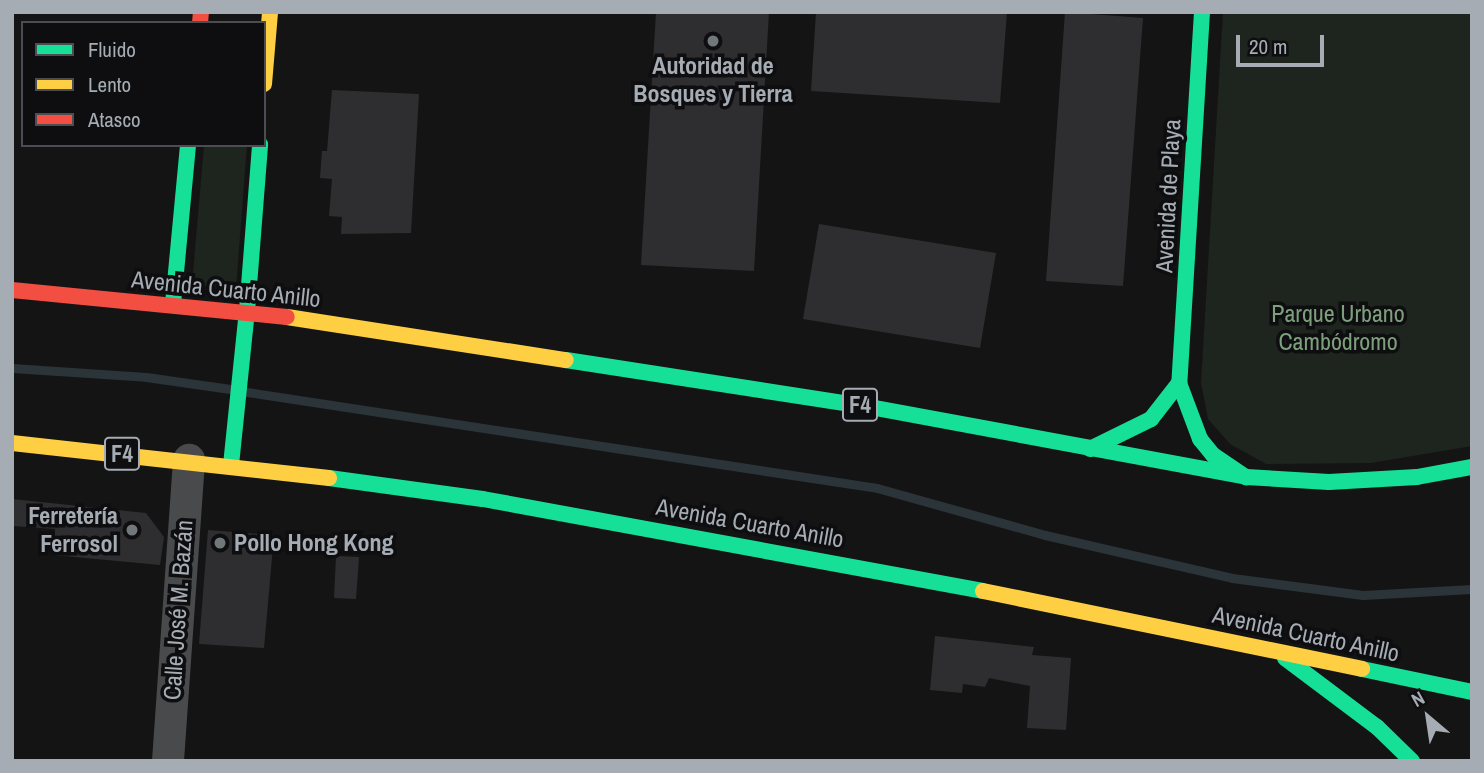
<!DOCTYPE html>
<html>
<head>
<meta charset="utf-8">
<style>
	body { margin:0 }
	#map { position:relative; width:1484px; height:773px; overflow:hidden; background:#141414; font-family:"Archivo Narrow",sans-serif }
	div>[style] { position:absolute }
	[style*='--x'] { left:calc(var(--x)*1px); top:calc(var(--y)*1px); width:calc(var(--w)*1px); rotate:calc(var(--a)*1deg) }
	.green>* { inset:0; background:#1e241e }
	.stream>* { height:9px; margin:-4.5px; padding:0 4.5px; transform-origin:4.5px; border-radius:4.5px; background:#2b3439 }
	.building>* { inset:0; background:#2e2e30 }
	.street>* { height:32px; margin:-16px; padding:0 16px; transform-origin:16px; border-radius:16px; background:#484a4c }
	.fast>* { height:16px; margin:-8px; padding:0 8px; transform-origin:8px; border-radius:8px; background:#16e098 }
	.slow>* { height:16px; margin:-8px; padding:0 8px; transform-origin:8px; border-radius:8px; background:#ffcf43 }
	.jam>* { height:16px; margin:-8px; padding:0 8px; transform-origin:8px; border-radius:8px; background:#f24e42 }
	.dots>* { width:19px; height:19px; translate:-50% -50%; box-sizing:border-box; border:4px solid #0e0e10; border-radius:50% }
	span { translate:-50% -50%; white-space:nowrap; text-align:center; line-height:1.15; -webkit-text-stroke:7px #0e0e10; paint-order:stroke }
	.shield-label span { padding:2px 5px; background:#0e0e10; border:2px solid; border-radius:5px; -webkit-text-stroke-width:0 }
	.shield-label { font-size:23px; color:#a5acb4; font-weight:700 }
	.poi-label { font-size:24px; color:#a5acb4; font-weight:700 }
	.right { translate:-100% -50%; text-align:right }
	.left { translate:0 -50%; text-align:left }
	.street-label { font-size:24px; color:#a5acb4 }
	.park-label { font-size:24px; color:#7e9f7d }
	.frame { position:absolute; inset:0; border:14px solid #a5acb4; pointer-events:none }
	.legend { position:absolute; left:21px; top:21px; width:245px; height:126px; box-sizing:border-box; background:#0e0e10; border:2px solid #4a4d52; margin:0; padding:9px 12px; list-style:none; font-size:21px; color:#a5acb4 }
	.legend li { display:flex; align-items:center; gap:14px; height:35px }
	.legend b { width:35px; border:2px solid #4a4d52 }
	.north { position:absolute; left:1393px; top:682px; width:70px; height:70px; -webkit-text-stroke:5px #0e0e10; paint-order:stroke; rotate:331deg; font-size:19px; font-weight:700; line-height:28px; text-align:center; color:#a5acb4 }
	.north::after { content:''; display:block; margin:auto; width:24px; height:32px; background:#a5acb4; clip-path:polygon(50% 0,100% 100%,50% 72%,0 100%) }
	.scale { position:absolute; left:1236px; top:35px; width:88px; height:32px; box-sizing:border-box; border:4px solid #a5acb4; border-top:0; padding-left:9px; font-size:21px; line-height:24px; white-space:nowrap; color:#a5acb4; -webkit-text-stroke:5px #0e0e10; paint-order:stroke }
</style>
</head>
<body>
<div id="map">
	<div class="green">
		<i style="clip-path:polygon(1223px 12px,1472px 12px,1472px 446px,1371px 463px,1266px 464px,1230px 444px,1208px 419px,1201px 383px)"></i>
		<i style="clip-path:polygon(204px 145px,247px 145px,236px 289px,192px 285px)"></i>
	</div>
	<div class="stream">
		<i style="--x:12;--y:368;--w:134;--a:3.8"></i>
		<i style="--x:146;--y:377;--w:85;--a:8.1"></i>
		<i style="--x:247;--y:392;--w:637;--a:8.66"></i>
		<i style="--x:877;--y:488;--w:174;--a:15.6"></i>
		<i style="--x:1045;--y:535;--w:192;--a:12.9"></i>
		<i style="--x:1232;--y:578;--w:132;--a:7.4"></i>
		<i style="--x:1363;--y:595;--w:109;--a:-3.2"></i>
	</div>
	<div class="building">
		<i style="clip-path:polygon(656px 12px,769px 12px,754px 271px,641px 265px)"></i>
		<i style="clip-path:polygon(816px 12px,1007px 12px,1000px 103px,811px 91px)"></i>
		<i style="clip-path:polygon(1065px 12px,1143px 18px,1123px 286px,1046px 281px)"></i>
		<i style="clip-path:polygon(332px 90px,419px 94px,411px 233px,341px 234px,342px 217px,329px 216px,332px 179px,320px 178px,322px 151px,327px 151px)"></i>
		<i style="clip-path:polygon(819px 224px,996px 253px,980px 348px,803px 319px)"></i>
		<i style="clip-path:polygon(12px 499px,146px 513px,164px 537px,160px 565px,53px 555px,55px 529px,12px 526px)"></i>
		<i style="clip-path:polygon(208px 530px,274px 535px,264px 648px,199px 644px)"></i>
		<i style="clip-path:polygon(336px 556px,359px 557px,356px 599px,334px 598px)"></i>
		<i style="clip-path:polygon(935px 636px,1034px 647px,1032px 655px,1071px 658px,1066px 730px,1027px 728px,1030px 686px,989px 678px,985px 687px,963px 684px,962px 693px,930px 690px)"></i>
	</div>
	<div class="street">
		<i style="--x:168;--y:761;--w:302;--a:-86"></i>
	</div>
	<div class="fast">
		<i style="--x:1202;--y:12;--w:372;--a:93.5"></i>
		<i style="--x:1179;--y:383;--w:60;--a:69.4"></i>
		<i style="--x:1200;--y:439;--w:21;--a:51"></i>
		<i style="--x:1213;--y:455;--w:40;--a:34"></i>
		<i style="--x:173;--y:304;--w:160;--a:-84.6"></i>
		<i style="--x:247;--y:311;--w:167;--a:-85.5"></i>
		<i style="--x:566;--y:360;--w:308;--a:8.8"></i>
		<i style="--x:870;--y:407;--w:382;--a:10.5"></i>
		<i style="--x:1246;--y:477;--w:83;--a:3.4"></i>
		<i style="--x:1329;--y:482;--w:88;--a:-3.3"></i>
		<i style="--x:1417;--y:477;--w:56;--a:-10.3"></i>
		<i style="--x:1090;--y:449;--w:68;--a:-26.2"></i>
		<i style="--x:1151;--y:419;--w:46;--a:-52.1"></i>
		<i style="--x:231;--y:465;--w:155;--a:-84.1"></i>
		<i style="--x:329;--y:478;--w:155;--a:7.8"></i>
		<i style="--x:483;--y:499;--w:508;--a:10.43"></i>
		<i style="--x:1285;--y:658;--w:115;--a:36.9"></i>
		<i style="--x:1377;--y:727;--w:49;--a:44.2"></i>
		<i style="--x:1362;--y:669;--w:112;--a:11.8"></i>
	</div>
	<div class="slow">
		<i style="--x:264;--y:84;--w:72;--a:-85.2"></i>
		<i style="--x:287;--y:317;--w:282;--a:8.8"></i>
		<i style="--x:12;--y:443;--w:319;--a:6.3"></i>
		<i style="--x:983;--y:591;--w:387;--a:11.6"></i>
	</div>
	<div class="jam">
		<i style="--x:200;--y:23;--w:11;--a:-85"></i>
		<i style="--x:12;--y:290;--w:276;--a:5.6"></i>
	</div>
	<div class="dots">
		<i style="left:713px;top:41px;background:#72777c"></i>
		<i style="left:132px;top:530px;background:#72777c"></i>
		<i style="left:220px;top:543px;background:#72777c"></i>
	</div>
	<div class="shield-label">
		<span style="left:860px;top:405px">F4</span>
		<span style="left:122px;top:454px">F4</span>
	</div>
	<div class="poi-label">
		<span style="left:713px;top:80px">Autoridad de<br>Bosques y Tierra</span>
		<span class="right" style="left:118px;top:530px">Ferretería<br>Ferrosol</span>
		<span class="left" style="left:234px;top:543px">Pollo Hong Kong</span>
	</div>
	<div class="street-label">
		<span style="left:1168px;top:196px;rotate:-87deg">Avenida de Playa</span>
		<span style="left:226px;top:289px;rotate:6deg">Avenida Cuarto Anillo</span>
		<span style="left:750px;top:523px;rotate:10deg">Avenida Cuarto Anillo</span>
		<span style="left:178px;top:610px;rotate:-86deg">Calle José M. Bazán</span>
		<span style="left:1306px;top:634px;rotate:12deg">Avenida Cuarto Anillo</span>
	</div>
	<div class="park-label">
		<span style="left:1338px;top:328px">Parque Urbano<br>Cambódromo</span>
	</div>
	<div class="frame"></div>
	<ul class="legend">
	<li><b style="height:9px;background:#16e098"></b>Fluido</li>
	<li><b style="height:9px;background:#ffcf43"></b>Lento</li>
	<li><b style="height:9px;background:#f24e42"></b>Atasco</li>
	</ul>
	<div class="north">N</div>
	<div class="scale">20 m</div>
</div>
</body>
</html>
